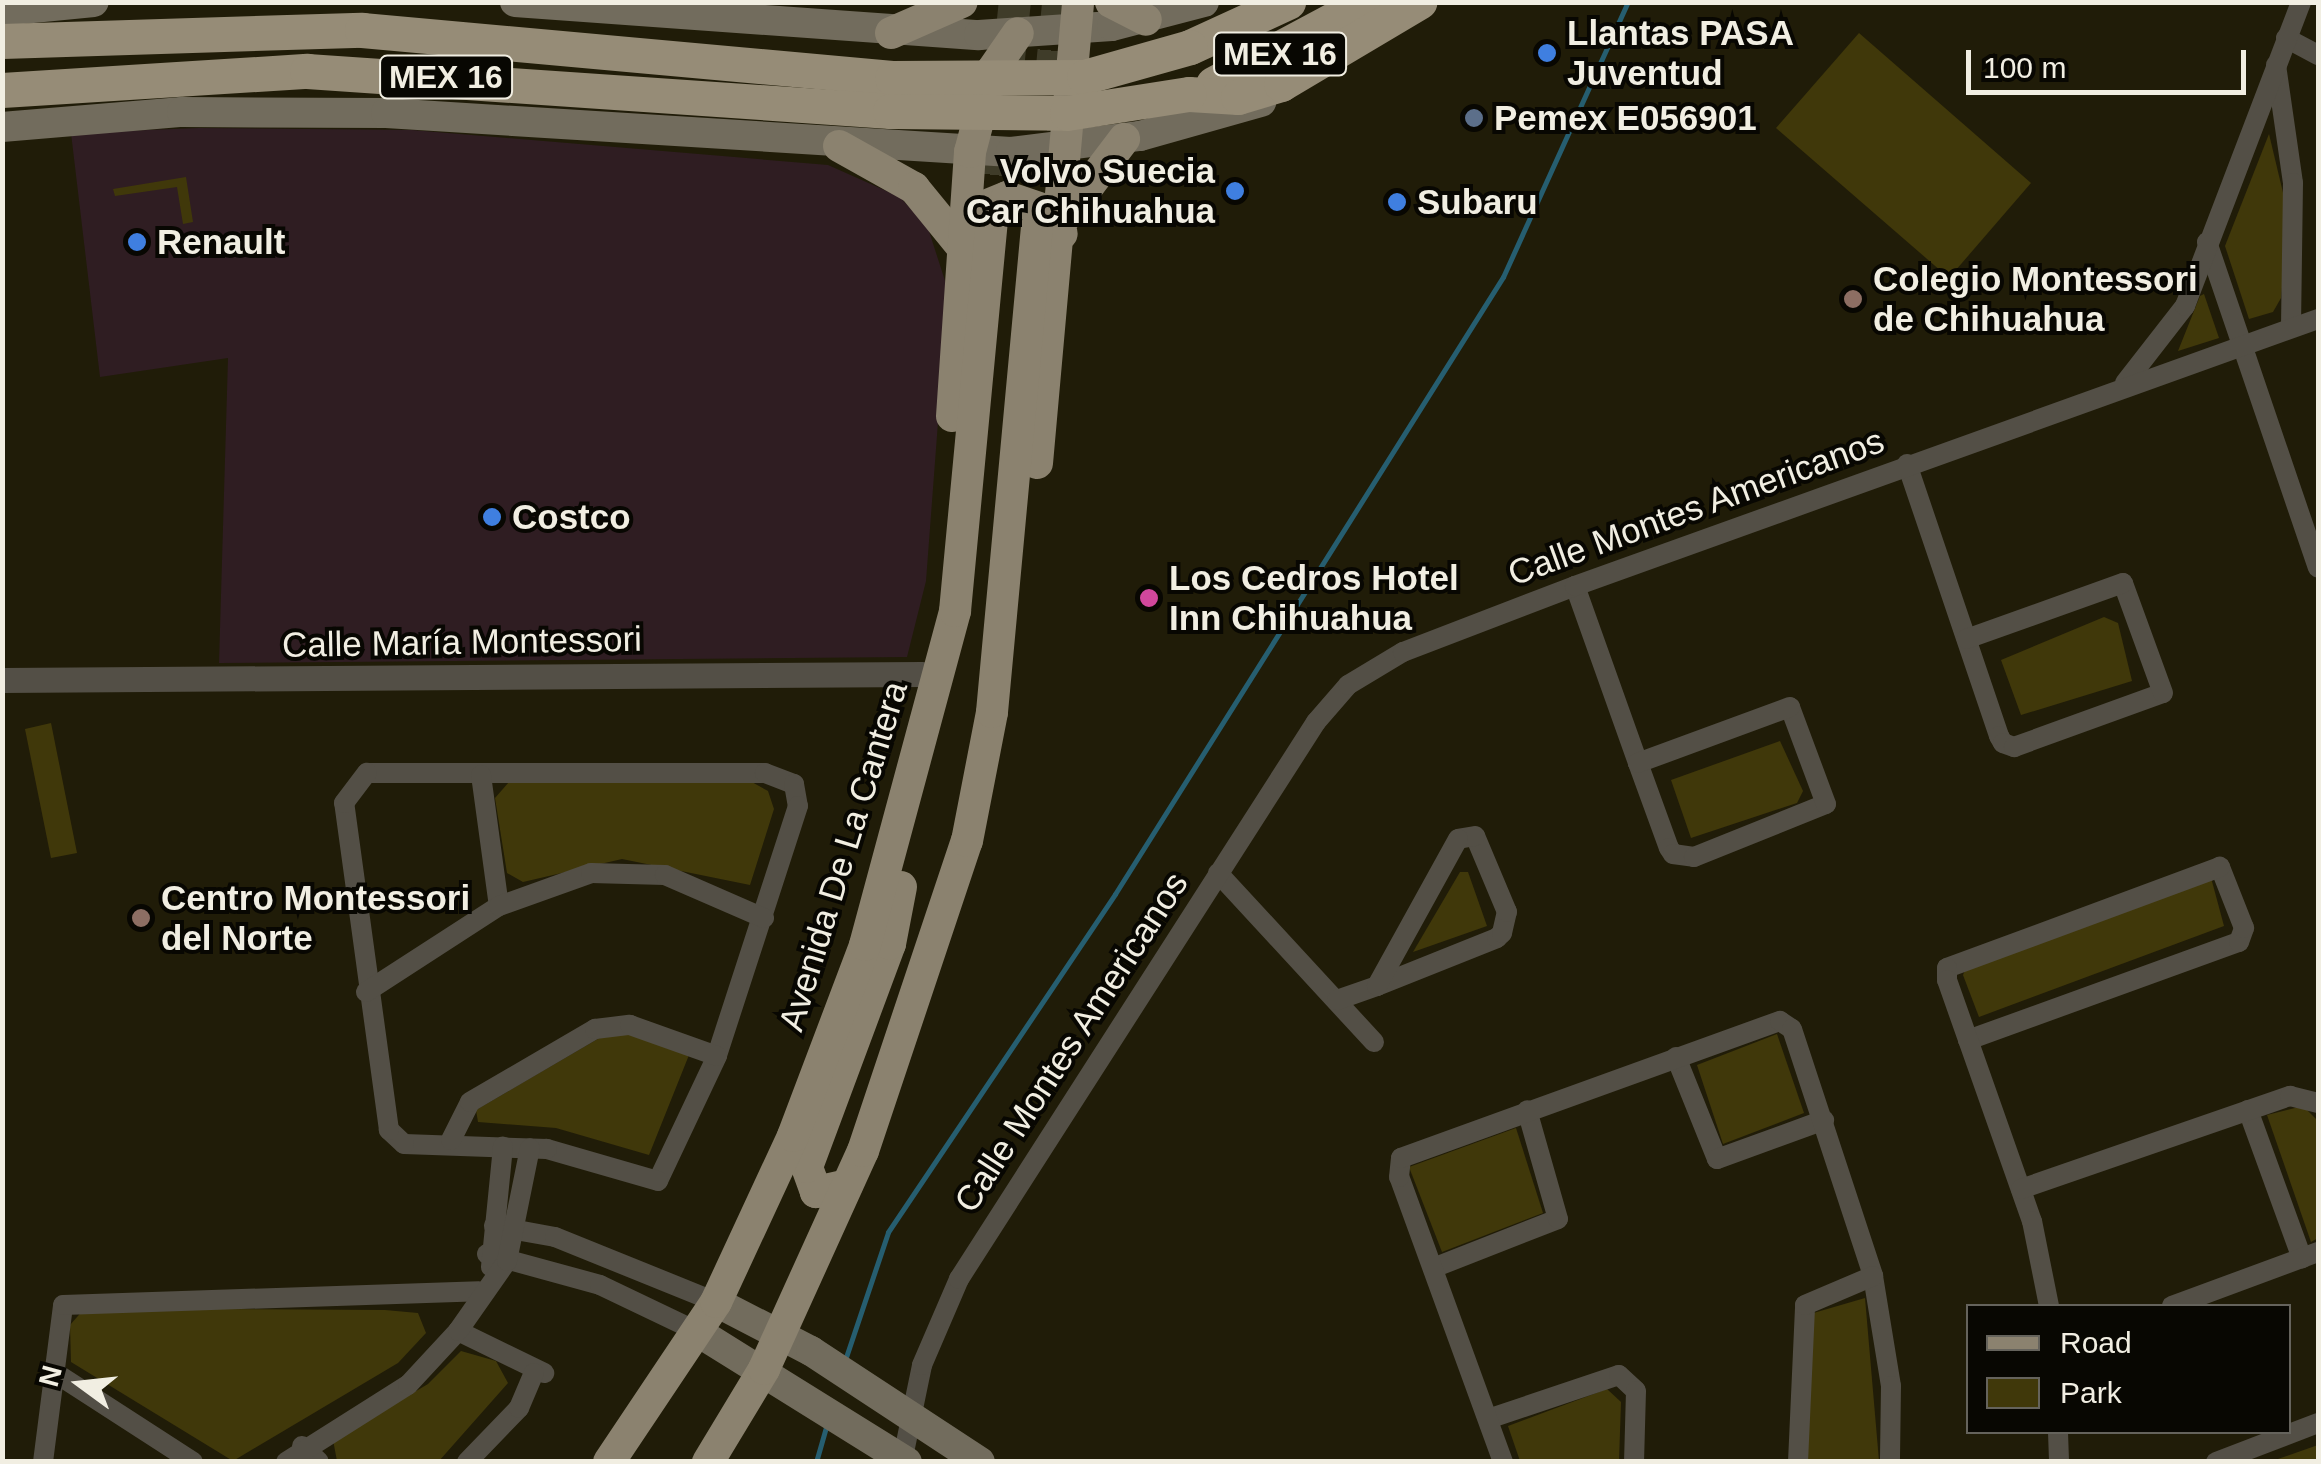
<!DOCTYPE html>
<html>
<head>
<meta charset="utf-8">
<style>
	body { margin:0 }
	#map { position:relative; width:2321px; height:1464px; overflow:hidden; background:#201c08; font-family:Helvetica,sans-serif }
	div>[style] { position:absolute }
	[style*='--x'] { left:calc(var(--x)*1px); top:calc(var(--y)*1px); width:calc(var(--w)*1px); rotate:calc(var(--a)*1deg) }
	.commercial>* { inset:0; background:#2f1d22 }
	.green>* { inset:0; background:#40380a }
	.stream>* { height:5px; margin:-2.5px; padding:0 2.5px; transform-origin:2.5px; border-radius:2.5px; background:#265e70 }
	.primary-tunnel>* { height:32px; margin-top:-16px; transform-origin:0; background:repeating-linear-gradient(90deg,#3f3c29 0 32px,transparent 0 48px) }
	.minor>* { height:20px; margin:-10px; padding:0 10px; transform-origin:10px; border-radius:10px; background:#534f46 }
	.tertiary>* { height:25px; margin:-12.5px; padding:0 12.5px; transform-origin:12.5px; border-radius:12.5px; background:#534f46 }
	.secondary>* { height:30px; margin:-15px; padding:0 15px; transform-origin:15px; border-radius:15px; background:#726c5d }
	.primary>* { height:32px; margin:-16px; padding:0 16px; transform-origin:16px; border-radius:16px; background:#8b826f }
	.trunk>* { height:35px; margin:-17.5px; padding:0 17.5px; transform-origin:17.5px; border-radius:17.5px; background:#968c77 }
	.trunk-bridge>* { height:35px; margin:-17.5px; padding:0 17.5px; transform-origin:17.5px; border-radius:17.5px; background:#968c77 }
	.dots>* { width:28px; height:28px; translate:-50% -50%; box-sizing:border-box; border:5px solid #080702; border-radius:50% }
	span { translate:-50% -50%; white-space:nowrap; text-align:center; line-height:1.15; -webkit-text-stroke:8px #080702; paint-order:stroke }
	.shield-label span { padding:2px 8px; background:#080702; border:2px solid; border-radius:8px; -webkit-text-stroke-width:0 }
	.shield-label { font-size:32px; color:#f1eee2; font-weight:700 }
	.poi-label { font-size:35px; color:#f1eee2; font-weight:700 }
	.left { translate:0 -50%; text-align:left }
	.right { translate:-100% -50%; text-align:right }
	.street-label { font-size:35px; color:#f1eee2 }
	.frame { position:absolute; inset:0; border:5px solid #f1eee2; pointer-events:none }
	.legend { position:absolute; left:1966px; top:1304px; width:325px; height:130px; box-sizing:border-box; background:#080702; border:2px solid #65635c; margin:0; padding:12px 18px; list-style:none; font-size:30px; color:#f1eee2 }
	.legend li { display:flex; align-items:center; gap:20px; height:50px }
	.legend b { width:50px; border:2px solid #65635c }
	.north { position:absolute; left:30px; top:1334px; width:100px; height:100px; -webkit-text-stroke:8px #080702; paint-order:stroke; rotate:285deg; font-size:28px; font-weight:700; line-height:40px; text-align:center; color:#f1eee2 }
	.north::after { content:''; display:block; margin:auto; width:35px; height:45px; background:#f1eee2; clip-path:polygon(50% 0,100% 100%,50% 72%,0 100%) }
	.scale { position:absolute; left:1966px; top:50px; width:280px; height:45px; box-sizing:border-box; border:5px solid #f1eee2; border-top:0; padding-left:12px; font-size:30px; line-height:35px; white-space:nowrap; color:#f1eee2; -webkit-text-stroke:8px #080702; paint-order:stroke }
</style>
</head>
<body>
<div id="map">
	<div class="commercial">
		<i style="clip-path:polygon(199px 128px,412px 130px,828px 165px,900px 197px,928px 228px,948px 290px,926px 581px,907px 657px,219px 663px,228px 358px,100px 377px,71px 133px)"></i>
	</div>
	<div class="green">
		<i style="clip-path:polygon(1859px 33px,2031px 183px,1949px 278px,1776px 128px)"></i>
		<i style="clip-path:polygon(2269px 134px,2289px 218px,2281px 298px,2273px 312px,2249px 319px,2225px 246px)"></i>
		<i style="clip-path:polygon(186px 177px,193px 222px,183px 224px,177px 187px,115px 196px,113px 189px)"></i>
		<i style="clip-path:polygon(2204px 294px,2219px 338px,2178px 351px,2200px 296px)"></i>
		<i style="clip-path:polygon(2104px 617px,2118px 623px,2132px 681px,2021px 715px,2001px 660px)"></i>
		<i style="clip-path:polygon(51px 723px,77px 853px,51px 858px,25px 729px)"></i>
		<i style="clip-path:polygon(1780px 741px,1803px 791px,1797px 803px,1691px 838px,1671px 780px)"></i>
		<i style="clip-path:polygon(750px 781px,768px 791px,774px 809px,750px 885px,622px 859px,523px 882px,507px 873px,495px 798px,509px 782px)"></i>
		<i style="clip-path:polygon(1460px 872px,1468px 872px,1487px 926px,1413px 952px)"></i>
		<i style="clip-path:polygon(2210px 874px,2224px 926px,1979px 1017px,1963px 975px,1968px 963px)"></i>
		<i style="clip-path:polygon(620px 1026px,689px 1055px,649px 1155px,556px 1128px,478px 1122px,476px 1110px)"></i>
		<i style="clip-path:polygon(1777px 1034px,1804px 1113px,1723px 1144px,1697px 1065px)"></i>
		<i style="clip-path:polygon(2303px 1106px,2318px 1121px,2318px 1238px,2311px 1242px,2267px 1115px)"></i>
		<i style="clip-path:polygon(1516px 1128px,1543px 1213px,1442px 1252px,1409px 1167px)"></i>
		<i style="clip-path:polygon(1865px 1298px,1879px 1461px,1806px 1462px,1810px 1314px)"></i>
		<i style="clip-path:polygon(85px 1308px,385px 1310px,418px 1313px,426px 1333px,398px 1363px,233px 1461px,71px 1362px,70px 1325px)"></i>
		<i style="clip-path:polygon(461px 1351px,496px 1361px,508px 1383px,439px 1461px,337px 1461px,333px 1440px,428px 1384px)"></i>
		<i style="clip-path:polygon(1607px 1389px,1621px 1402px,1619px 1461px,1520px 1461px,1508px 1426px)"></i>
		<i style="clip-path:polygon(2318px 1445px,2318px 1461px,2272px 1461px)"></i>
	</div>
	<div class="stream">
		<i style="--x:844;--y:1363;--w:138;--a:-71.4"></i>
		<i style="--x:888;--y:1232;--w:407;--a:-56.1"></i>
		<i style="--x:1115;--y:894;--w:729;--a:-57.84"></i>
		<i style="--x:1503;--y:277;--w:302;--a:-65.6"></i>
		<i style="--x:816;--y:1462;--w:37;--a:-74"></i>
	</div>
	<div class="primary-tunnel">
		<i style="--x:992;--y:223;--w:222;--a:-84.1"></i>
		<i style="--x:1037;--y:226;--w:225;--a:-84.6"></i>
	</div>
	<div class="minor">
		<i style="--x:2286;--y:38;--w:36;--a:28"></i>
		<i style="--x:2276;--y:65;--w:119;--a:81.8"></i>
		<i style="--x:2293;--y:183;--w:144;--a:90.8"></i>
		<i style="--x:2207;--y:242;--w:344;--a:71.2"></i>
		<i style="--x:2125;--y:383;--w:98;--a:-52.1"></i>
		<i style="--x:2185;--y:306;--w:325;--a:-69.1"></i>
		<i style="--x:1907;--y:464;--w:287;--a:71.3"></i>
		<i style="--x:1999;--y:736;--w:8;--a:60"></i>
		<i style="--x:2003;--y:743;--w:12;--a:20"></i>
		<i style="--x:2014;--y:747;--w:158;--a:-19.9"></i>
		<i style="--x:2163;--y:693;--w:117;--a:-110"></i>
		<i style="--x:2123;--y:583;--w:166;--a:160.3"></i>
		<i style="--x:1575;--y:586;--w:188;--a:70.4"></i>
		<i style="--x:1638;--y:763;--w:90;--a:70"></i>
		<i style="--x:1669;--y:848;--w:7;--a:56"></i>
		<i style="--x:1673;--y:854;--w:21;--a:8"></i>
		<i style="--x:1694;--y:857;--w:142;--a:-21.9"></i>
		<i style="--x:1826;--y:804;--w:103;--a:-110.4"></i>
		<i style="--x:1790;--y:707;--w:162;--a:159.8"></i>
		<i style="--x:367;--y:773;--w:398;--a:0"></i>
		<i style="--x:765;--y:773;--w:31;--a:21"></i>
		<i style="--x:794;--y:784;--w:22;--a:80"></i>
		<i style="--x:798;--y:806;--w:263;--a:108"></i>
		<i style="--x:717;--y:1056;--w:138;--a:115.3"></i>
		<i style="--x:658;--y:1181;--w:116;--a:-163.9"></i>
		<i style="--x:547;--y:1149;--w:143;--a:-178"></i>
		<i style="--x:404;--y:1144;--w:21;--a:-137"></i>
		<i style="--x:389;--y:1130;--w:330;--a:-97.8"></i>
		<i style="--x:344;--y:803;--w:38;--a:-53"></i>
		<i style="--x:481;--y:775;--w:132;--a:82.2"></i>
		<i style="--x:1218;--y:873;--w:230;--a:47.3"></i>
		<i style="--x:366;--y:992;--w:158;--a:-32.9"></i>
		<i style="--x:499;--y:906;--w:98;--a:-19.7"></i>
		<i style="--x:591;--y:873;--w:74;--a:1.5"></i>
		<i style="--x:665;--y:875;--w:108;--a:23.5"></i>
		<i style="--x:1337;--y:1000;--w:42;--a:-19.3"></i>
		<i style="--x:1377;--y:986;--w:129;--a:-21.8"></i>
		<i style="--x:1497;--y:938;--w:7;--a:-45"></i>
		<i style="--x:1502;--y:933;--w:22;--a:-77"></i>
		<i style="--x:1507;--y:912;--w:82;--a:-112.8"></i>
		<i style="--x:1475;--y:836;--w:17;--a:170"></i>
		<i style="--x:1458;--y:839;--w:168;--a:118.9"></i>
		<i style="--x:1968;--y:1040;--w:288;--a:-19.9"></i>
		<i style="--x:2239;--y:942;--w:15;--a:-70"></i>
		<i style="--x:2244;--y:928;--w:66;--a:-111.5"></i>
		<i style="--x:2220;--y:867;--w:291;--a:159.7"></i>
		<i style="--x:1947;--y:968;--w:12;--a:90"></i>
		<i style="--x:1947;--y:980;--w:256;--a:70.6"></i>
		<i style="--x:2032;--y:1221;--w:87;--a:78.7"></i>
		<i style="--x:1676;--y:1057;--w:110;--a:68.1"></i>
		<i style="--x:1717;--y:1159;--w:114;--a:-20"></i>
		<i style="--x:2248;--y:1110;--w:158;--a:70"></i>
		<i style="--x:451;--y:1140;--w:42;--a:-63.4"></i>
		<i style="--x:470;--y:1102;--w:145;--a:-30.3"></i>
		<i style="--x:595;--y:1029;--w:35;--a:-7"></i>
		<i style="--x:630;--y:1025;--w:92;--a:19.6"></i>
		<i style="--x:2021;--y:1189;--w:285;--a:-19.1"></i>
		<i style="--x:2290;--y:1096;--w:29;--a:14"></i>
		<i style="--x:494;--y:1226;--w:62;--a:10.2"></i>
		<i style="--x:555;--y:1237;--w:174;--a:22"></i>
		<i style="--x:487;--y:1254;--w:117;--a:15.3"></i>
		<i style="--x:600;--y:1285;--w:109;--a:25.6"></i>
		<i style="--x:491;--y:1267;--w:121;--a:-84.3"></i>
		<i style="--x:1433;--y:1268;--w:134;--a:-21.4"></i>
		<i style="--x:1558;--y:1219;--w:113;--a:-105.9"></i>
		<i style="--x:2172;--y:1306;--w:156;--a:-20.3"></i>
		<i style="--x:458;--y:1331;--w:96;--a:26"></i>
		<i style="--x:57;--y:1374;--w:162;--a:32.9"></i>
		<i style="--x:1488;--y:1419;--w:138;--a:-18.6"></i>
		<i style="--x:1619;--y:1375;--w:23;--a:43"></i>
		<i style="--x:1636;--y:1391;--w:71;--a:91.6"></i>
		<i style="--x:2058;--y:1432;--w:30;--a:88"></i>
		<i style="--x:302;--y:1446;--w:23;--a:43"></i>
		<i style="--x:43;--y:1462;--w:158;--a:-82.7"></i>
		<i style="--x:63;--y:1305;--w:416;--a:-1.9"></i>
		<i style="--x:286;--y:1462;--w:144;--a:-32.3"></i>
		<i style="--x:408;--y:1385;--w:74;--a:-47.2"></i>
		<i style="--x:458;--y:1331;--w:85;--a:-55"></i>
		<i style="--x:507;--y:1261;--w:115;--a:-78.5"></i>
		<i style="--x:467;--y:1462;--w:75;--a:-46.1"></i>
		<i style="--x:519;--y:1408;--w:38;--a:-67"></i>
		<i style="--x:902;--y:1462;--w:99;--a:-78.3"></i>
		<i style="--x:922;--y:1365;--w:94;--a:-66.7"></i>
		<i style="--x:959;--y:1279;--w:662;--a:-57.34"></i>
		<i style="--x:1316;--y:722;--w:49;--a:-49.1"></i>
		<i style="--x:1348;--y:685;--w:64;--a:-31"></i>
		<i style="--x:1403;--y:652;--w:184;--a:-21"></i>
		<i style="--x:1575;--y:586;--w:790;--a:-19.77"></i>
		<i style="--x:1503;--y:1462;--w:303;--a:-110"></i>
		<i style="--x:1399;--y:1177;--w:19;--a:-84"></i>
		<i style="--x:1401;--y:1158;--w:403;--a:-19.9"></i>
		<i style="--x:1780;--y:1021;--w:14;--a:34"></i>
		<i style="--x:1792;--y:1029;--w:260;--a:71.8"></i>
		<i style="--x:1873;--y:1276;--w:111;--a:80.7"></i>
		<i style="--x:1891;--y:1386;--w:76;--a:90.8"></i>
		<i style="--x:1798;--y:1462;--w:157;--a:-87.4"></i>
		<i style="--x:1805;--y:1305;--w:74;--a:-23.1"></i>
		<i style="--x:2216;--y:1462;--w:109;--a:-20.9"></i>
	</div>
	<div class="tertiary">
		<i style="--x:2;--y:680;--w:920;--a:-0.37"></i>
	</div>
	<div class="secondary">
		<i style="--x:515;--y:2;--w:465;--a:4.1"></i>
		<i style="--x:979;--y:35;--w:133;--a:-3.9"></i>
		<i style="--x:1112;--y:26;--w:95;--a:-14.6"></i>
		<i style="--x:2;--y:11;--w:92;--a:-5.6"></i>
		<i style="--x:2;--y:127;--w:181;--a:-4.8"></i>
		<i style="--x:182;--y:112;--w:204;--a:0.3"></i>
		<i style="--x:386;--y:113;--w:626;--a:3.57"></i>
		<i style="--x:1011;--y:152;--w:130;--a:-7.1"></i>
		<i style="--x:1140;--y:136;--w:126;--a:-15.7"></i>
		<i style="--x:716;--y:1302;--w:107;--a:27.3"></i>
		<i style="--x:811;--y:1351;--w:202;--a:33.3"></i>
		<i style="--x:698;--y:1332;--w:246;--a:31.9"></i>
	</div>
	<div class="primary">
		<i style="--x:1111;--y:2;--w:39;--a:27"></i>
		<i style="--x:891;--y:33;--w:77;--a:-23.6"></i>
		<i style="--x:839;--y:146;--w:86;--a:29.2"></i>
		<i style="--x:914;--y:188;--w:77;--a:50.8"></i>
		<i style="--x:1065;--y:217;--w:98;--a:-52.9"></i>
		<i style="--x:965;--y:226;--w:19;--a:-58"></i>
		<i style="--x:975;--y:210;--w:35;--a:-22"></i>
		<i style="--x:1007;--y:197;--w:40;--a:18.9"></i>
		<i style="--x:1045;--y:210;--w:29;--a:55"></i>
		<i style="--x:952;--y:416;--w:265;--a:-86.1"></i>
		<i style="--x:970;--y:152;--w:83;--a:-75.3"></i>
		<i style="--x:991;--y:72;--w:47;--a:-55.3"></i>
		<i style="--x:1037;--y:463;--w:463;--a:-84.9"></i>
		<i style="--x:847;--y:1185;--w:32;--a:167"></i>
		<i style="--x:816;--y:1192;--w:27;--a:-110"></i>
		<i style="--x:807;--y:1167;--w:238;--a:-69.6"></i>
		<i style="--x:890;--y:944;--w:58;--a:-79.1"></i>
		<i style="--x:609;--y:1462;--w:192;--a:-56.2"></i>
		<i style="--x:716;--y:1302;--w:183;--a:-65.1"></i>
		<i style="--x:793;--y:1136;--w:204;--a:-69.3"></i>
		<i style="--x:865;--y:945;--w:346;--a:-74.9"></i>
		<i style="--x:955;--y:611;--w:390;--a:-84.6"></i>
		<i style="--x:708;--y:1462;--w:109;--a:-58.9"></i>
		<i style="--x:764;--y:1369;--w:239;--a:-65.6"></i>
		<i style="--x:863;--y:1151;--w:327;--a:-71.5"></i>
		<i style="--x:967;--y:841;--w:131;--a:-79"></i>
		<i style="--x:992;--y:712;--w:488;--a:-84.7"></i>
	</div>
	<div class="trunk">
		<i style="--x:2;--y:41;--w:360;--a:-1.8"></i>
		<i style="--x:362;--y:30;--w:532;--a:5.17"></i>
		<i style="--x:1190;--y:47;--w:108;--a:-24.7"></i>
		<i style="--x:1213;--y:84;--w:174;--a:-28.2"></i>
		<i style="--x:2;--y:90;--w:306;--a:-3.6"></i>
		<i style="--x:307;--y:71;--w:584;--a:3.92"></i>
		<i style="--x:1189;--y:94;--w:49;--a:3.5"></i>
		<i style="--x:1238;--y:97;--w:45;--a:-16.8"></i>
		<i style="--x:1281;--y:84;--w:161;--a:-30.7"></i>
	</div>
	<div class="trunk-bridge">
		<i style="--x:892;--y:78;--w:192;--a:-0.3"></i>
		<i style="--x:1084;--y:77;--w:110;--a:-15.8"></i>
		<i style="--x:890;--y:111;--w:177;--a:0.6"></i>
		<i style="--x:1067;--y:113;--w:123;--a:-8.9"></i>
	</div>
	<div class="dots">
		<i style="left:1547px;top:53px;background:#3f7fe0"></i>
		<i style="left:1474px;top:118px;background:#5c6f8a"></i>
		<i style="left:1235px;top:191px;background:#3f7fe0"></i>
		<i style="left:1397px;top:202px;background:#3f7fe0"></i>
		<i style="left:137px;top:242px;background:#3f7fe0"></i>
		<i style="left:1853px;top:299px;background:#8d6e63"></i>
		<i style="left:492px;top:517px;background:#3f7fe0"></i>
		<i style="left:1149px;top:598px;background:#d1479c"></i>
		<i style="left:141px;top:918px;background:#8d6e63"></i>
	</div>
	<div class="shield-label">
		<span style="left:1280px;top:54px">MEX 16</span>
		<span style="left:446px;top:77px">MEX 16</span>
	</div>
	<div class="poi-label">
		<span class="left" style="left:1567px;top:53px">Llantas PASA<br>Juventud</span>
		<span class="left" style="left:1494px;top:118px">Pemex E056901</span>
		<span class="right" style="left:1215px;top:191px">Volvo Suecia<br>Car Chihuahua</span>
		<span class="left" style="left:1417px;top:202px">Subaru</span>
		<span class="left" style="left:157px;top:242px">Renault</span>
		<span class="left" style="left:1873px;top:299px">Colegio Montessori<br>de Chihuahua</span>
		<span class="left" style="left:512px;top:517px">Costco</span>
		<span class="left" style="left:1169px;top:598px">Los Cedros Hotel<br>Inn Chihuahua</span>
		<span class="left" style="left:161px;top:918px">Centro Montessori<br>del Norte</span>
	</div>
	<div class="street-label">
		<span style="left:1696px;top:507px;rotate:-20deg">Calle Montes Americanos</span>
		<span style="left:462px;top:642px;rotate:-1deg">Calle María Montessori</span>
		<span style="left:843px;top:856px;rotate:-73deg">Avenida De La Cantera</span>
		<span style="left:1071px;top:1042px;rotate:-57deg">Calle Montes Americanos</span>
	</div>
	<div class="frame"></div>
	<ul class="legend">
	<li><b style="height:12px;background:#8b826f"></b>Road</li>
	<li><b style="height:28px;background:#40380a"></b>Park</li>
	</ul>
	<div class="north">N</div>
	<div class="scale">100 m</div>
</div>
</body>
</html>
